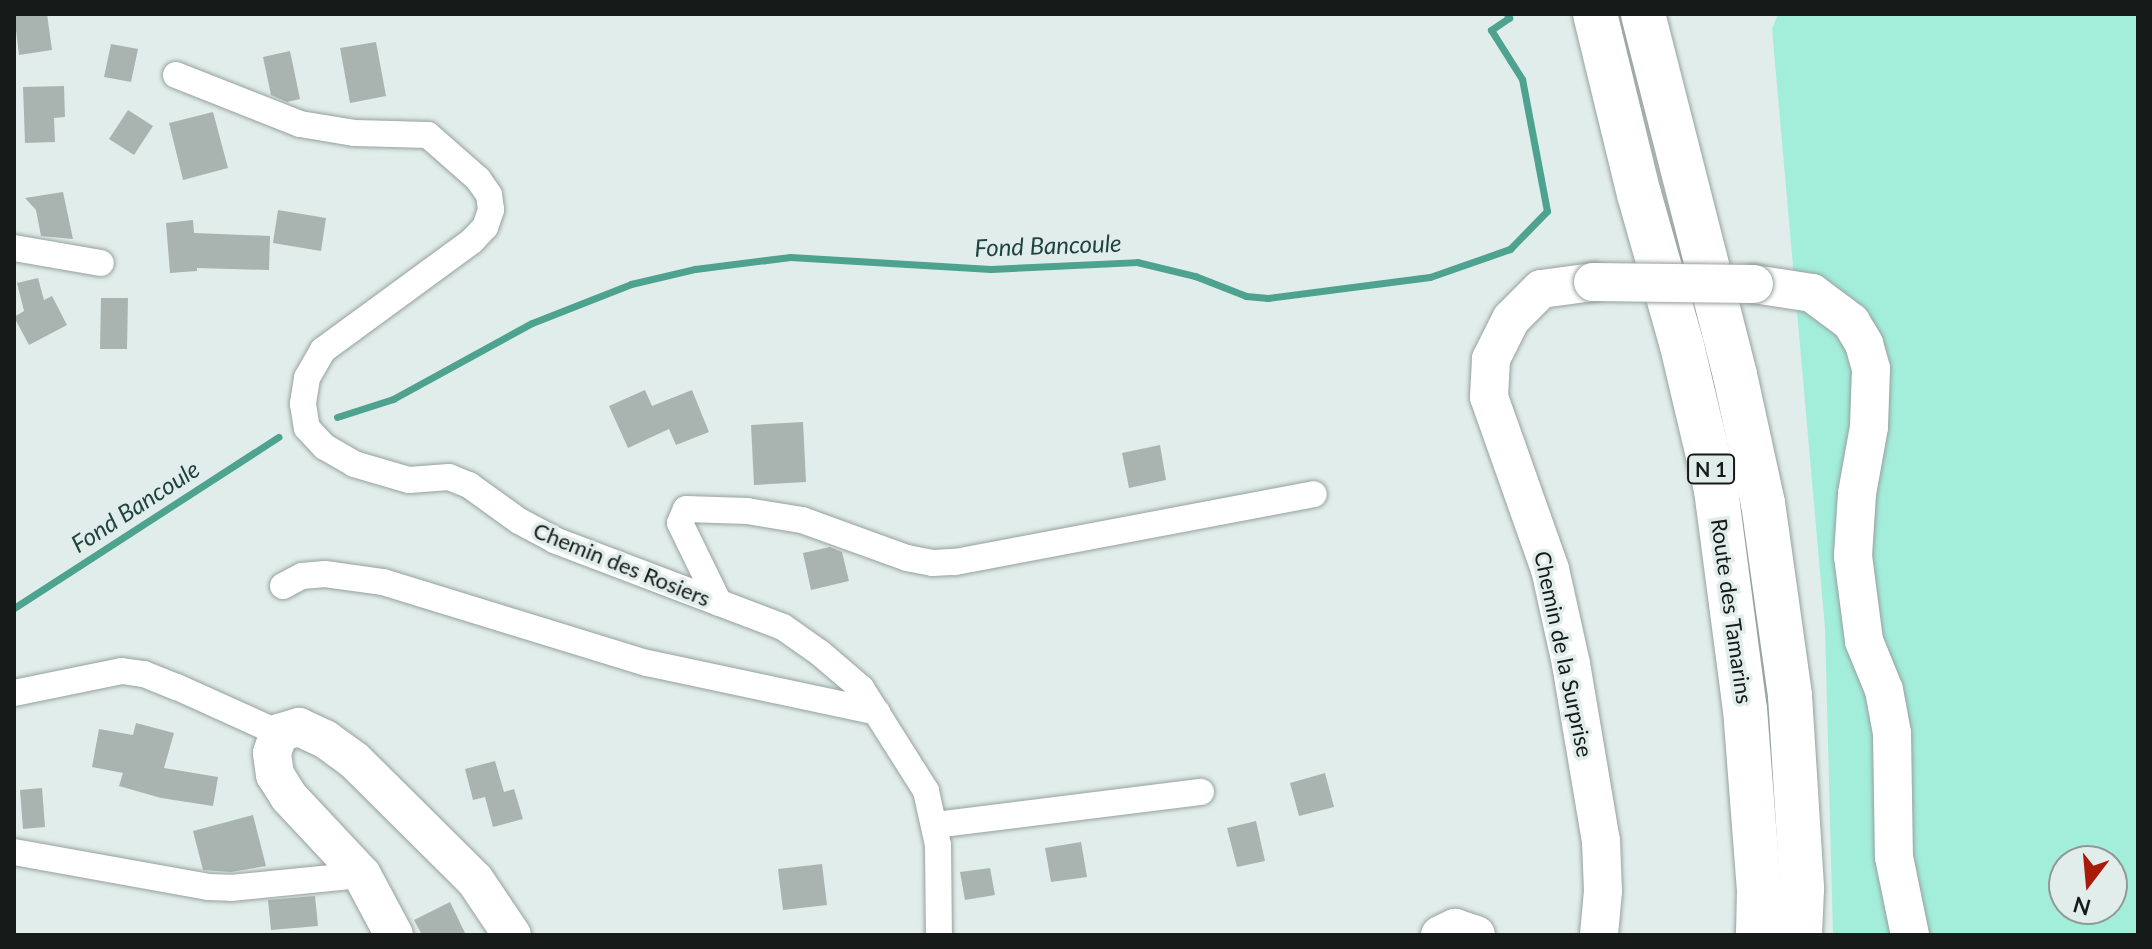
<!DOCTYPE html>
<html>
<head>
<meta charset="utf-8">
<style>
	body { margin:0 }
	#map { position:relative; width:2152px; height:949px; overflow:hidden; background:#e1edea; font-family:Lato,sans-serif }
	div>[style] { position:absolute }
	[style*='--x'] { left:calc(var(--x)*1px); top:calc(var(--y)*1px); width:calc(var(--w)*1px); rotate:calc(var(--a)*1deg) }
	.green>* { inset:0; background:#a3eddb }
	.stream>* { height:7px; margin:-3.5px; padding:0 3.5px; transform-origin:3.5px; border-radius:3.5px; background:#4da290 }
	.building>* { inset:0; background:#a9b4b1 }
	.roads { filter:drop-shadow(0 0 2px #96a19e) drop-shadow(0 0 2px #96a19e) }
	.street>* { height:26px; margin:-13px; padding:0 13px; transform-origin:13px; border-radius:13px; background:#fff }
	.secondary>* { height:38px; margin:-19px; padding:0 19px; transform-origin:19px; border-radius:19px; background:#fff }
	.highway>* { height:44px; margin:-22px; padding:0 22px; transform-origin:22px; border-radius:22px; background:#fff }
	.bridges { filter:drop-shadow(0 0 2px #96a19e) drop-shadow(0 0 2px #96a19e) }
	.secondary-bridge>* { height:38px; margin:-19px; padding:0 19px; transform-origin:19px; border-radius:19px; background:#fff }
	span { translate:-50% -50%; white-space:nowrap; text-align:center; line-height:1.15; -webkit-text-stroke:7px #e1edea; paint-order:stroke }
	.shield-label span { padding:2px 6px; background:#e1edea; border:2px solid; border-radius:6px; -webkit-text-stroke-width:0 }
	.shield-label { font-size:20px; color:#161a19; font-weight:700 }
	.street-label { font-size:22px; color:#161a19 }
	.water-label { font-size:24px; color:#1e453d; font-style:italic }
	.frame { position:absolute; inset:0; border:16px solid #161a19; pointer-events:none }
	.north { position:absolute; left:2048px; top:845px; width:80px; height:80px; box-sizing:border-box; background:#e1edea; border:2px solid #909996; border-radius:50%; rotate:196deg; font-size:22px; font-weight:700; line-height:32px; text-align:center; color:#161a19 }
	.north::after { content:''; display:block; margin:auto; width:28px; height:36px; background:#aa1a0b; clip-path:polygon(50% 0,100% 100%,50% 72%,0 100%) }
</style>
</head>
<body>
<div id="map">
	<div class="green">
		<i style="clip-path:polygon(evenodd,1778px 14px,2138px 14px,2138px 935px,1833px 935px,1825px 628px,1772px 29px,1778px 14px,2064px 861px,2112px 861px,2112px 909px,2064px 909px,2064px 861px)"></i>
	</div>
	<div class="stream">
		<i style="--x:337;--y:417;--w:59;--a:-17.8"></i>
		<i style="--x:393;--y:399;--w:158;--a:-28.7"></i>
		<i style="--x:532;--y:323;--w:106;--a:-21.5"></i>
		<i style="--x:631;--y:284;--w:66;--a:-13.2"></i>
		<i style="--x:695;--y:269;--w:96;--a:-7.2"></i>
		<i style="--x:790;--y:257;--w:201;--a:3.4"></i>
		<i style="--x:991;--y:269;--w:146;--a:-2.7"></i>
		<i style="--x:1137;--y:262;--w:60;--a:13.6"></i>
		<i style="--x:1195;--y:276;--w:55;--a:21.4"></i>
		<i style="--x:1246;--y:296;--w:22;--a:5"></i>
		<i style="--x:1268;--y:298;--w:163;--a:-7.4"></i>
		<i style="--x:1430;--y:277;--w:85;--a:-19.3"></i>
		<i style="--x:1510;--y:249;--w:53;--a:-45.8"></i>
		<i style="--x:1547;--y:211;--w:134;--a:-100.7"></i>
		<i style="--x:1522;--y:79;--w:58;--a:-122.3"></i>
		<i style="--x:1491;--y:30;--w:22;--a:-34"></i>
		<i style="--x:1509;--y:18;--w:4;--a:-117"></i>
		<i style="--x:14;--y:608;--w:315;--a:-32.9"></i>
	</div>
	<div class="building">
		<i style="clip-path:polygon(14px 14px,47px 14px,52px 50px,19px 55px)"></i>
		<i style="clip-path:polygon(376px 42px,386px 96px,350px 103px,340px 48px)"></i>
		<i style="clip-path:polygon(111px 44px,138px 49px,131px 82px,104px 77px)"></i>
		<i style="clip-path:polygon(290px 51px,300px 99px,287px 102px,271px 95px,263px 57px)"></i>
		<i style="clip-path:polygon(64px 86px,65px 117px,54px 118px,55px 142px,25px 143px,23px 87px)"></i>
		<i style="clip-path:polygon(128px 110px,153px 126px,134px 155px,109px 139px)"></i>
		<i style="clip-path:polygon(213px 112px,228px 168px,183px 180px,169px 123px)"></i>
		<i style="clip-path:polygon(63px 192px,73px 239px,41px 236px,36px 210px,25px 198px)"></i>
		<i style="clip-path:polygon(278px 210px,326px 218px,321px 251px,273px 243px)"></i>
		<i style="clip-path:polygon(193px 220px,194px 233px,270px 236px,269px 270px,197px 268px,197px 271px,170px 273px,166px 223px)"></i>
		<i style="clip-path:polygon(38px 278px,44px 300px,52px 296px,67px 325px,29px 345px,14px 317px,24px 311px,17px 283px)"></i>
		<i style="clip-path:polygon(101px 298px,128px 298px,127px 349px,100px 349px)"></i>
		<i style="clip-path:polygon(645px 390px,652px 406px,692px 390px,709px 432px,676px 445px,669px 429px,628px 448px,609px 406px)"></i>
		<i style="clip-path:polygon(803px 422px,806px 482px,754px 485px,751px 425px)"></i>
		<i style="clip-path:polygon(1160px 445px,1166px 480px,1129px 488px,1122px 453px)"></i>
		<i style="clip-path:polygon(830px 547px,842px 552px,849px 581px,811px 590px,803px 553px)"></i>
		<i style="clip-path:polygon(136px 723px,174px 733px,164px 768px,218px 777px,213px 806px,161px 798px,119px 786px,123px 773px,92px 767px,99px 729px,133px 735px)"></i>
		<i style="clip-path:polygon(495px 761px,504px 792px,514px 789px,523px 819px,493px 827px,485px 797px,473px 800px,465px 769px)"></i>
		<i style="clip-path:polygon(1325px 773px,1334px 807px,1299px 816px,1290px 783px)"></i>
		<i style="clip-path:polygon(42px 788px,45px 827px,23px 829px,20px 790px)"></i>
		<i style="clip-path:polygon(253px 815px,266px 866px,231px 872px,203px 870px,193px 831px)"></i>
		<i style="clip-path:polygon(1256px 821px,1265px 861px,1237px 867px,1227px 828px)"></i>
		<i style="clip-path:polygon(1081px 842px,1087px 877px,1051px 882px,1045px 848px)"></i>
		<i style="clip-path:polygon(822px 864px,827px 905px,783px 910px,778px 869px)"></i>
		<i style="clip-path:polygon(990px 868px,995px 895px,965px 900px,960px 872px)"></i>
		<i style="clip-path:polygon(315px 896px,318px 926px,271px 930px,268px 900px)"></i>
		<i style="clip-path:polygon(450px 902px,466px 935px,422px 935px,414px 920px)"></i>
	</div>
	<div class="roads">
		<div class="street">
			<i style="--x:176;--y:75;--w:133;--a:21.6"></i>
			<i style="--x:300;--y:124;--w:56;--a:9.3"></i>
			<i style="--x:355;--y:133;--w:73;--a:1.6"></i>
			<i style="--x:428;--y:135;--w:67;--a:41.3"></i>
			<i style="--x:478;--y:179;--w:19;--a:55"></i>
			<i style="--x:489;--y:195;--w:15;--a:82"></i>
			<i style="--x:491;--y:210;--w:18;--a:109"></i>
			<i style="--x:485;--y:227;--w:19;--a:133"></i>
			<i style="--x:472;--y:241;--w:185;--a:143.8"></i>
			<i style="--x:323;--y:350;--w:32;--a:120"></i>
			<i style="--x:307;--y:378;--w:26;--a:99"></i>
			<i style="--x:303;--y:404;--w:24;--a:81"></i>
			<i style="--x:307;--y:428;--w:26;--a:47"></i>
			<i style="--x:325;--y:447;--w:34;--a:30"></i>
			<i style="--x:354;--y:464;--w:57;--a:16.2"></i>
			<i style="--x:409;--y:480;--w:40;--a:-4.3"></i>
			<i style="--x:449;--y:477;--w:22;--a:22"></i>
			<i style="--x:469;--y:485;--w:62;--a:35.8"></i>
			<i style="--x:519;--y:521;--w:40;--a:28"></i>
			<i style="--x:554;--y:540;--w:245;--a:20.8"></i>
			<i style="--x:783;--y:627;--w:45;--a:35.1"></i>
			<i style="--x:820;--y:653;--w:54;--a:40.5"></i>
			<i style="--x:861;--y:688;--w:122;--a:57.7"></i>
			<i style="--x:926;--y:791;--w:55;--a:77.5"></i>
			<i style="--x:938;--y:845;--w:90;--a:89.4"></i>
			<i style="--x:14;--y:248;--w:88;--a:9.8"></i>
			<i style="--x:283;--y:586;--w:21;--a:-28"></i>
			<i style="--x:302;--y:576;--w:23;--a:-5"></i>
			<i style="--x:325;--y:574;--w:59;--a:7.9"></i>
			<i style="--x:383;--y:582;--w:276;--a:17.1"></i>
			<i style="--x:647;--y:663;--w:235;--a:12"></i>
			<i style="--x:719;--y:603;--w:89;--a:-116"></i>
			<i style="--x:680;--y:523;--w:15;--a:-67"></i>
			<i style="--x:686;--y:509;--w:61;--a:1.9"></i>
			<i style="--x:747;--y:511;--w:56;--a:9.3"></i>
			<i style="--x:802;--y:520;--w:112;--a:19.9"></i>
			<i style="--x:907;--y:558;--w:26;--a:11"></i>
			<i style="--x:933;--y:563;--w:22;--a:-3"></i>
			<i style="--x:955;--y:562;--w:365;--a:-10.7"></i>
			<i style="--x:14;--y:693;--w:110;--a:-11.5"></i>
			<i style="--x:122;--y:671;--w:22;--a:8"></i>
			<i style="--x:144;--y:674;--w:35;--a:22"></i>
			<i style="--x:177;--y:687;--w:112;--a:24.3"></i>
			<i style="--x:935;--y:825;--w:268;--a:-7.1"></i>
			<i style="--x:14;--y:852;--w:197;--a:10.2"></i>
			<i style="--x:208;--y:887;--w:23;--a:2"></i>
			<i style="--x:231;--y:888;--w:132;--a:-5.7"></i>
		</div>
		<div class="secondary">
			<i style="--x:1593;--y:282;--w:52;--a:172.3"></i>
			<i style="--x:1541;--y:289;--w:42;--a:135"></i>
			<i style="--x:1511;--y:319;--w:45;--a:116.6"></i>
			<i style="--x:1491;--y:359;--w:38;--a:93"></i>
			<i style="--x:1489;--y:397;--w:182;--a:70.5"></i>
			<i style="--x:1550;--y:569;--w:97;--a:77.5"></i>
			<i style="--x:1571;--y:664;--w:180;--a:80.4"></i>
			<i style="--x:1601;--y:841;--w:50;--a:87.7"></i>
			<i style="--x:1603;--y:891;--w:44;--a:95.2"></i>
			<i style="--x:1754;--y:284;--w:59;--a:8.8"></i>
			<i style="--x:1812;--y:293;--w:49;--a:36.6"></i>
			<i style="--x:1851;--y:322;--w:26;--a:59"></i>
			<i style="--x:1864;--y:344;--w:26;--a:74"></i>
			<i style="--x:1871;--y:369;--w:58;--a:92"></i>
			<i style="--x:1869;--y:427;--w:68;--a:100.2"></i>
			<i style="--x:1857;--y:494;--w:62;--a:93.7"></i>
			<i style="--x:1853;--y:556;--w:86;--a:82.6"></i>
			<i style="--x:1864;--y:641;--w:53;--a:67.8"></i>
			<i style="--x:1884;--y:690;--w:44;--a:79.5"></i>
			<i style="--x:1892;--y:733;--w:124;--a:89.1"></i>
			<i style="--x:1894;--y:857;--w:80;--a:78.4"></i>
			<i style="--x:394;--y:935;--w:68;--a:-118.1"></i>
			<i style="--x:362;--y:875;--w:107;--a:-133.1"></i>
			<i style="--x:289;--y:797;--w:26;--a:-122"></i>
			<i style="--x:275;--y:775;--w:22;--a:-98"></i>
			<i style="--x:272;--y:753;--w:21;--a:-71"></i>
			<i style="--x:279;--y:733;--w:21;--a:-17"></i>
			<i style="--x:299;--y:727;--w:29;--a:25"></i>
			<i style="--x:325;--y:739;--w:36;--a:36"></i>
			<i style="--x:354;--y:760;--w:170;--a:44.8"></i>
			<i style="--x:475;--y:880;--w:66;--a:56.1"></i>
			<i style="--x:1440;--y:935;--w:17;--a:-25"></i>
			<i style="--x:1455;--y:928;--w:22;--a:18"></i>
		</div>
		<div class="highway">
			<i style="--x:1595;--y:14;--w:185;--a:76.3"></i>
			<i style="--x:1639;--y:194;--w:158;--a:74.2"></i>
			<i style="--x:1682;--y:346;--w:148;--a:76.7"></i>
			<i style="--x:1716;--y:490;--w:221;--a:82.5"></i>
			<i style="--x:1745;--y:709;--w:182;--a:85.6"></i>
			<i style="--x:1759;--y:890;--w:45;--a:91.3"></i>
			<i style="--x:1643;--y:14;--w:373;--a:75.7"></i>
			<i style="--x:1735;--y:375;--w:131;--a:77.7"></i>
			<i style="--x:1763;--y:503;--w:195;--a:82"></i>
			<i style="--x:1790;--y:696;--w:193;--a:86.4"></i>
			<i style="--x:1802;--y:889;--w:46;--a:92.5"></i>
		</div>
	</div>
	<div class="bridges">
		<div class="secondary-bridge">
			<i style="--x:1593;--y:282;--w:161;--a:0.7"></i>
		</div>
	</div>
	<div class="shield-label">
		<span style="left:1711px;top:469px">N 1</span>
	</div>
	<div class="street-label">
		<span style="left:622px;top:564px;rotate:22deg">Chemin des Rosiers</span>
		<span style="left:1732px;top:611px;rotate:82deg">Route des Tamarins</span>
		<span style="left:1564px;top:654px;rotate:78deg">Chemin de la Surprise</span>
	</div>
	<div class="water-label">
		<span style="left:1048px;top:245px;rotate:-2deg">Fond Bancoule</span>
		<span style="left:135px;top:506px;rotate:-33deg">Fond Bancoule</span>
	</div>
	<div class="frame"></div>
	<div class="north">N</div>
</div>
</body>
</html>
